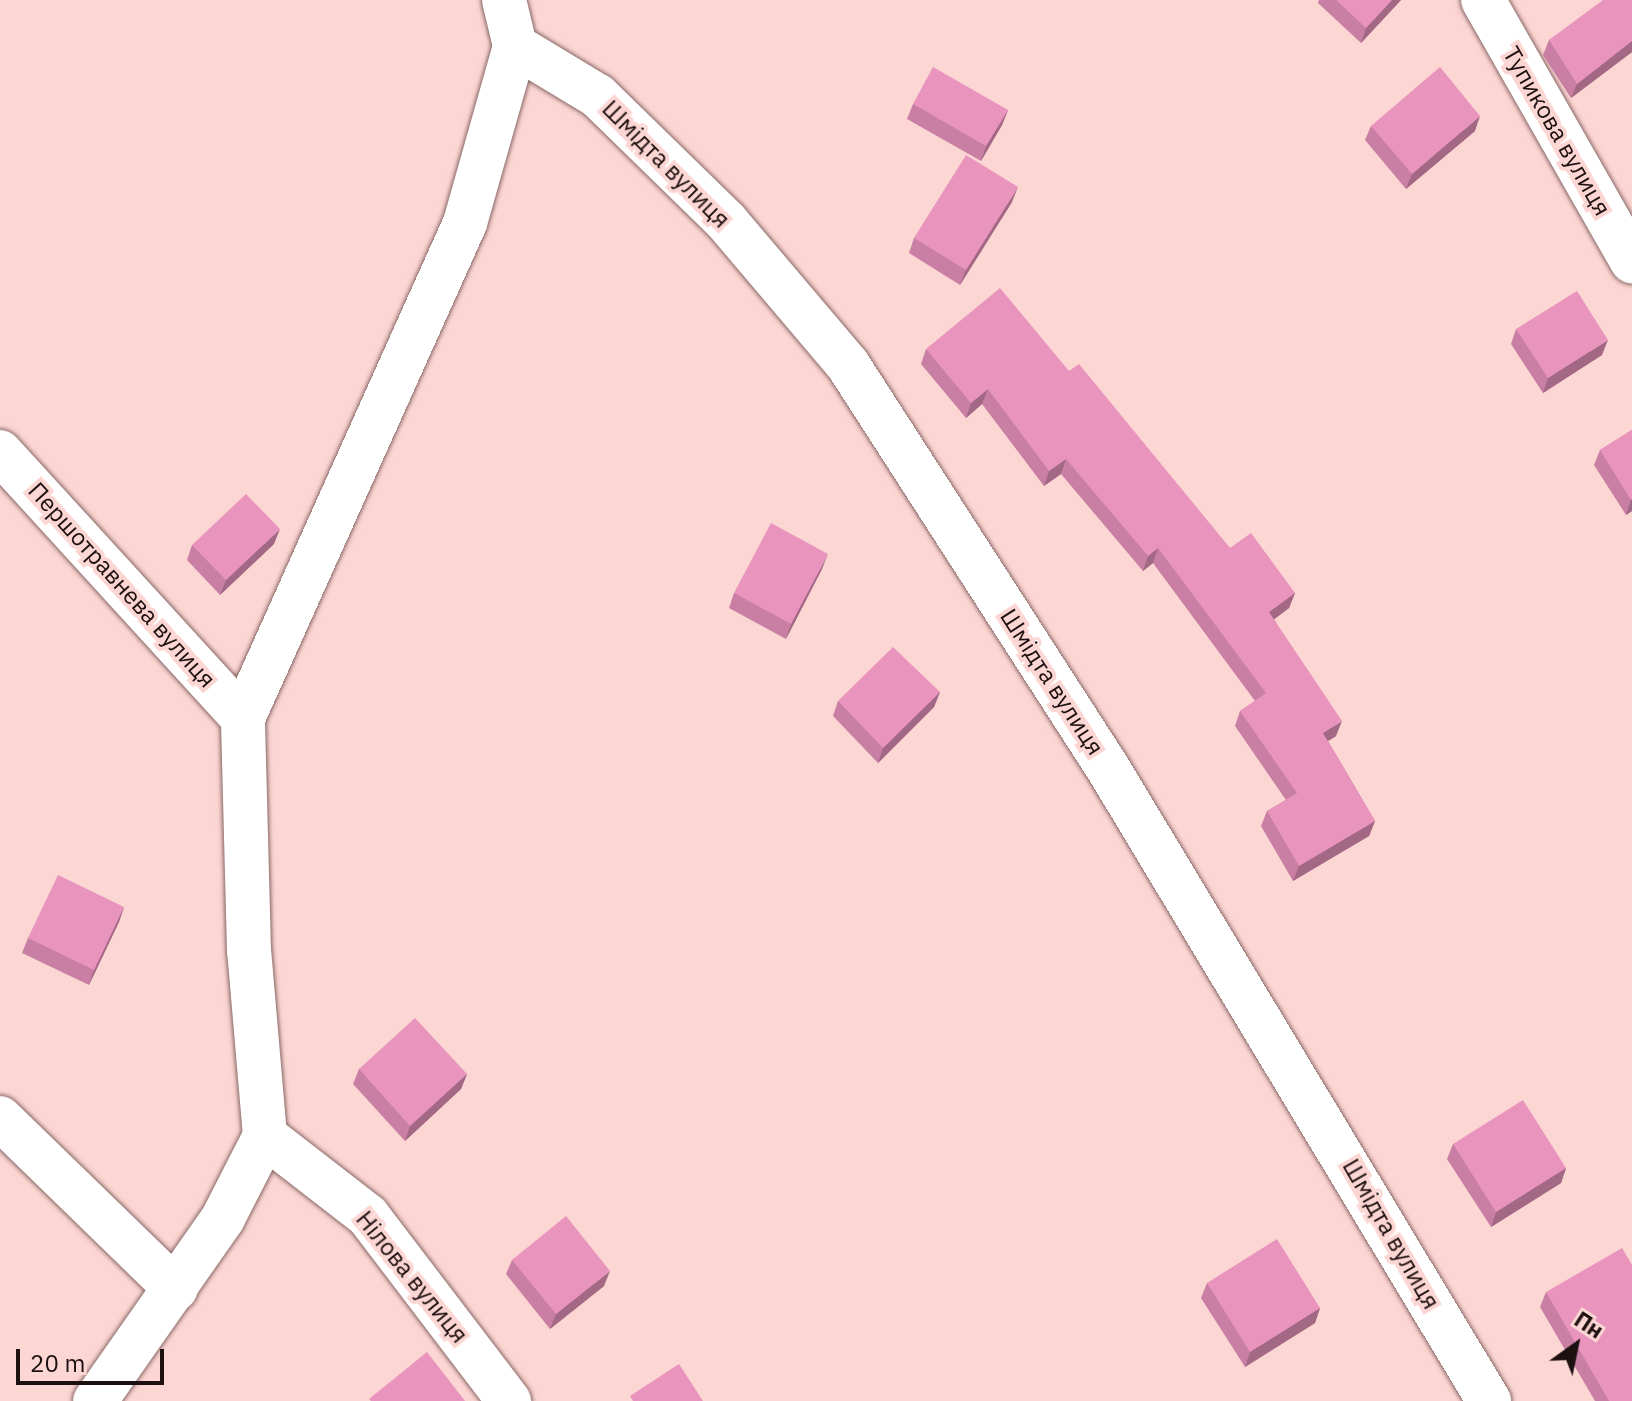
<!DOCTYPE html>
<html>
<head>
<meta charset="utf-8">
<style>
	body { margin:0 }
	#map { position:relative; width:1632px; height:1401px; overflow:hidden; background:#fcd6d3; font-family:"IBM Plex Sans",sans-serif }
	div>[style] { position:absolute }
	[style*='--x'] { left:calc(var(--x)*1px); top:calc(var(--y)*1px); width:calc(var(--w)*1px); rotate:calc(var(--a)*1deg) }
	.roads { filter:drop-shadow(0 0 2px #896866) drop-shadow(0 0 2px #896866) }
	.street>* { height:44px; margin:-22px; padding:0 22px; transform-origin:22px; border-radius:22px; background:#fff }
	.wall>* { inset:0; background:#c87fa3 }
	.shaded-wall>* { inset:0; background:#a26884 }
	.building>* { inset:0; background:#e894bd }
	span { translate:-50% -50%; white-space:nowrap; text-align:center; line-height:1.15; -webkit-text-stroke:8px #fcd6d3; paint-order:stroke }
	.street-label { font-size:24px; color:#1d1010 }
	.north { position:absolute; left:1536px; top:1305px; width:80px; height:80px; -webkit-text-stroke:6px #fcd6d3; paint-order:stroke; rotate:33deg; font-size:22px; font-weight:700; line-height:32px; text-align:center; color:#1d1010 }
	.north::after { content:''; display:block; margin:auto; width:28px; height:36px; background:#1d1010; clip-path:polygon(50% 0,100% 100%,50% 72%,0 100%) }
	.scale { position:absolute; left:16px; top:1349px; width:148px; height:36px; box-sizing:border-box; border:4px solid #1d1010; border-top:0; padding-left:10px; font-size:24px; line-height:28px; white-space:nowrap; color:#1d1010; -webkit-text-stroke:6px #fcd6d3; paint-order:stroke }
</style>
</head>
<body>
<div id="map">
	<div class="roads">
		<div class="street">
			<i style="--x:1483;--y:0;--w:301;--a:60.3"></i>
			<i style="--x:515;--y:46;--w:97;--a:31.1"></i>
			<i style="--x:598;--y:96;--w:179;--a:44.3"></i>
			<i style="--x:726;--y:221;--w:189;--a:49.7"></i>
			<i style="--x:848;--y:365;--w:482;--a:57.2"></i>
			<i style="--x:1109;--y:770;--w:737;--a:58.94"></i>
			<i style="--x:0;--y:452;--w:360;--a:47.6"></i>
			<i style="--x:0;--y:1118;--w:245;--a:44.2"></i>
			<i style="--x:265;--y:1136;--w:130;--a:37.8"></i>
			<i style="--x:368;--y:1216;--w:233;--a:52.7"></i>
			<i style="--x:95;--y:1401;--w:223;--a:-55"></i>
			<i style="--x:223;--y:1218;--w:92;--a:-62.9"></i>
			<i style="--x:265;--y:1136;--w:186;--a:-94.9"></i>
			<i style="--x:249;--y:951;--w:233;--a:-91.5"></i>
			<i style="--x:243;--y:718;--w:543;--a:-65.84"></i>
			<i style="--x:465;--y:223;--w:184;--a:-74.2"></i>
			<i style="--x:515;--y:46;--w:47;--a:-103.4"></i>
		</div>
	</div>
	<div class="wall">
		<i style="clip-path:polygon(1319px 0,1401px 0,1361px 43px,1318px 3px)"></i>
		<i style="clip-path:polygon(1632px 0,1632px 52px,1571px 98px,1543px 55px,1549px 40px)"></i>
		<i style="clip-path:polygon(913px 104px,1008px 110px,1002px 125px,981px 161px,907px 119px)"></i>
		<i style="clip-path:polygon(1371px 126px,1475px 131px,1406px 189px,1365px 140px)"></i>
		<i style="clip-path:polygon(1012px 202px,960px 285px,909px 253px,914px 238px)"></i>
		<i style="clip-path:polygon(1516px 329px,1602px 355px,1543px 393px,1511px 344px)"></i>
		<i style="clip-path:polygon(926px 349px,1069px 371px,1230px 548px,1295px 593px,1289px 608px,1274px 619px,1336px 736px,1328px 741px,1375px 821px,1369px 836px,1293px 881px,1261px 826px,1267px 811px,1286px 800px,1235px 726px,1240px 711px,1255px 701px,1153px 563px,1143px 571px,1061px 474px,1044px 486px,982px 404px,966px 418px,921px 364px)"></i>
		<i style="clip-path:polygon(1632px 430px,1632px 511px,1626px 515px,1594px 465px,1600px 450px)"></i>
		<i style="clip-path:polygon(274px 544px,220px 595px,187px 560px,192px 545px)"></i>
		<i style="clip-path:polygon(822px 569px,786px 639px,729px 608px,734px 593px)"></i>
		<i style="clip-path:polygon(940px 692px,934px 707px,878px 763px,833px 716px,838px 701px)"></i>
		<i style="clip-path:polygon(124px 907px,119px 922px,89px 985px,22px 953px,28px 938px)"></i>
		<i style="clip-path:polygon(359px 1069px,467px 1074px,461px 1089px,405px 1141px,353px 1084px)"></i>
		<i style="clip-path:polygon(1453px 1144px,1566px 1168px,1561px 1183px,1491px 1227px,1447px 1159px)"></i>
		<i style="clip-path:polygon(512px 1260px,604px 1286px,550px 1329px,506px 1274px)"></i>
		<i style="clip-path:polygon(1207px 1283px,1320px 1308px,1315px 1323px,1245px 1367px,1201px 1298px)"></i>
		<i style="clip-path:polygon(1546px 1292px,1632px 1401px,1595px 1401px,1540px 1307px)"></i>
	</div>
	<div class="shaded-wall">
		<i style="clip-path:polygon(1392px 0,1401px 0,1361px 43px,1366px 28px)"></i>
		<i style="clip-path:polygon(1632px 41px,1632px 52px,1571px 98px,1577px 84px)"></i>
		<i style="clip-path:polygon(1008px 110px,1002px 125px,981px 161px,986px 146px)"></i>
		<i style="clip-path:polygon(1480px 116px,1475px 131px,1406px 189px,1412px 174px)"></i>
		<i style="clip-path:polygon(1018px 187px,1012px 202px,960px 285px,966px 270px)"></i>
		<i style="clip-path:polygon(1608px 340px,1602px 355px,1543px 393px,1548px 378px)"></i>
		<i style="clip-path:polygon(988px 389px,982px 404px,966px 418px,971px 403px)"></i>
		<i style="clip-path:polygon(1066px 459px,1061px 474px,1044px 486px,1049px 471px)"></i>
		<i style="clip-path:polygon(1632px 499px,1632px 511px,1626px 515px,1631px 500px)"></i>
		<i style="clip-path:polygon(280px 529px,274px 544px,220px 595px,226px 580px)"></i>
		<i style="clip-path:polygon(1158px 548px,1153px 563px,1143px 571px,1148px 556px)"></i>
		<i style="clip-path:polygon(828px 554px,822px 569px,786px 639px,791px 624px)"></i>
		<i style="clip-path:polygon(1295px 593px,1289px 608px,1264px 627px,1269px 612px)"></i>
		<i style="clip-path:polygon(940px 692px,934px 707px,878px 763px,883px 748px)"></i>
		<i style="clip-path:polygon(1342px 721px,1336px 736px,1317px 748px,1323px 733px)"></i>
		<i style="clip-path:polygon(1375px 821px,1369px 836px,1293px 881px,1299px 866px)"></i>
		<i style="clip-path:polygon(124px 907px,119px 922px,89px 985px,94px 970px)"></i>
		<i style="clip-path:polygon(467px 1074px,461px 1089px,405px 1141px,410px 1126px)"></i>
		<i style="clip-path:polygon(1566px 1168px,1561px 1183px,1491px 1227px,1496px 1212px)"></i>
		<i style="clip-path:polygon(610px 1271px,604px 1286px,550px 1329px,556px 1314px)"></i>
		<i style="clip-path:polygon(1320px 1308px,1315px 1323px,1245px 1367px,1250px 1352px)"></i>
	</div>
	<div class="building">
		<i style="clip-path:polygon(1336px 0,1392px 0,1366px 28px)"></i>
		<i style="clip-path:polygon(1603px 0,1632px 0,1632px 41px,1577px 84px,1549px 40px)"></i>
		<i style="clip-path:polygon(933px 67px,1008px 110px,986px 146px,913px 104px)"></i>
		<i style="clip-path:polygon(1440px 67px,1480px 116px,1412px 174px,1371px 126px)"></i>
		<i style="clip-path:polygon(966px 155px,1018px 187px,966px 270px,914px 238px)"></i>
		<i style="clip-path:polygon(1000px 288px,1069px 371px,1079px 364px,1230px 548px,1251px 533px,1295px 593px,1269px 612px,1342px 721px,1323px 733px,1375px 821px,1299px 866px,1267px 811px,1297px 793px,1240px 711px,1266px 693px,1158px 548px,1148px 556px,1066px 459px,1049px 471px,988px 389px,971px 403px,926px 349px)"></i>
		<i style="clip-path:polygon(1577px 291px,1608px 340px,1548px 378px,1516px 329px)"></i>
		<i style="clip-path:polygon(1632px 430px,1632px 499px,1631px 500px,1600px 450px)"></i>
		<i style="clip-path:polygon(246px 494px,280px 529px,226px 580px,192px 545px)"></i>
		<i style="clip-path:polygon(771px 523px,828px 554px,791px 624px,734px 593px)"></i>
		<i style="clip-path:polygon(893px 647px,940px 692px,883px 748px,838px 701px)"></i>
		<i style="clip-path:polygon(58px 875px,124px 907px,94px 970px,28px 938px)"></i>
		<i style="clip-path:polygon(415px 1018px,467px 1074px,410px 1126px,359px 1069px)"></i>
		<i style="clip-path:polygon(1523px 1100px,1566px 1168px,1496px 1212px,1453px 1144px)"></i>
		<i style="clip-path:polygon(566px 1216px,610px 1271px,556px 1314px,512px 1260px)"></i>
		<i style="clip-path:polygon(1277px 1239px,1320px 1308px,1250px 1352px,1207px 1283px)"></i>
		<i style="clip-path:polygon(1622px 1248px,1632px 1265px,1632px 1401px,1609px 1401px,1546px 1292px)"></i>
		<i style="clip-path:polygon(427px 1352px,465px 1401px,371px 1401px,369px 1399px)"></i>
		<i style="clip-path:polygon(679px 1364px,703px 1401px,633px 1401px,630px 1396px)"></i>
	</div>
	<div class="street-label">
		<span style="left:1557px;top:131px;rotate:60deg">Тупикова вулиця</span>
		<span style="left:666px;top:164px;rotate:45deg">Шмідта вулиця</span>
		<span style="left:122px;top:585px;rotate:48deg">Першотравнева вулиця</span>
		<span style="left:1052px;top:682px;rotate:57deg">Шмідта вулиця</span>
		<span style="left:1391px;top:1234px;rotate:60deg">Шмідта вулиця</span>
		<span style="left:412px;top:1277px;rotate:51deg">Нілова вулиця</span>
	</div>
	<div class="north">Пн</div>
	<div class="scale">20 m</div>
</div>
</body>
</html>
